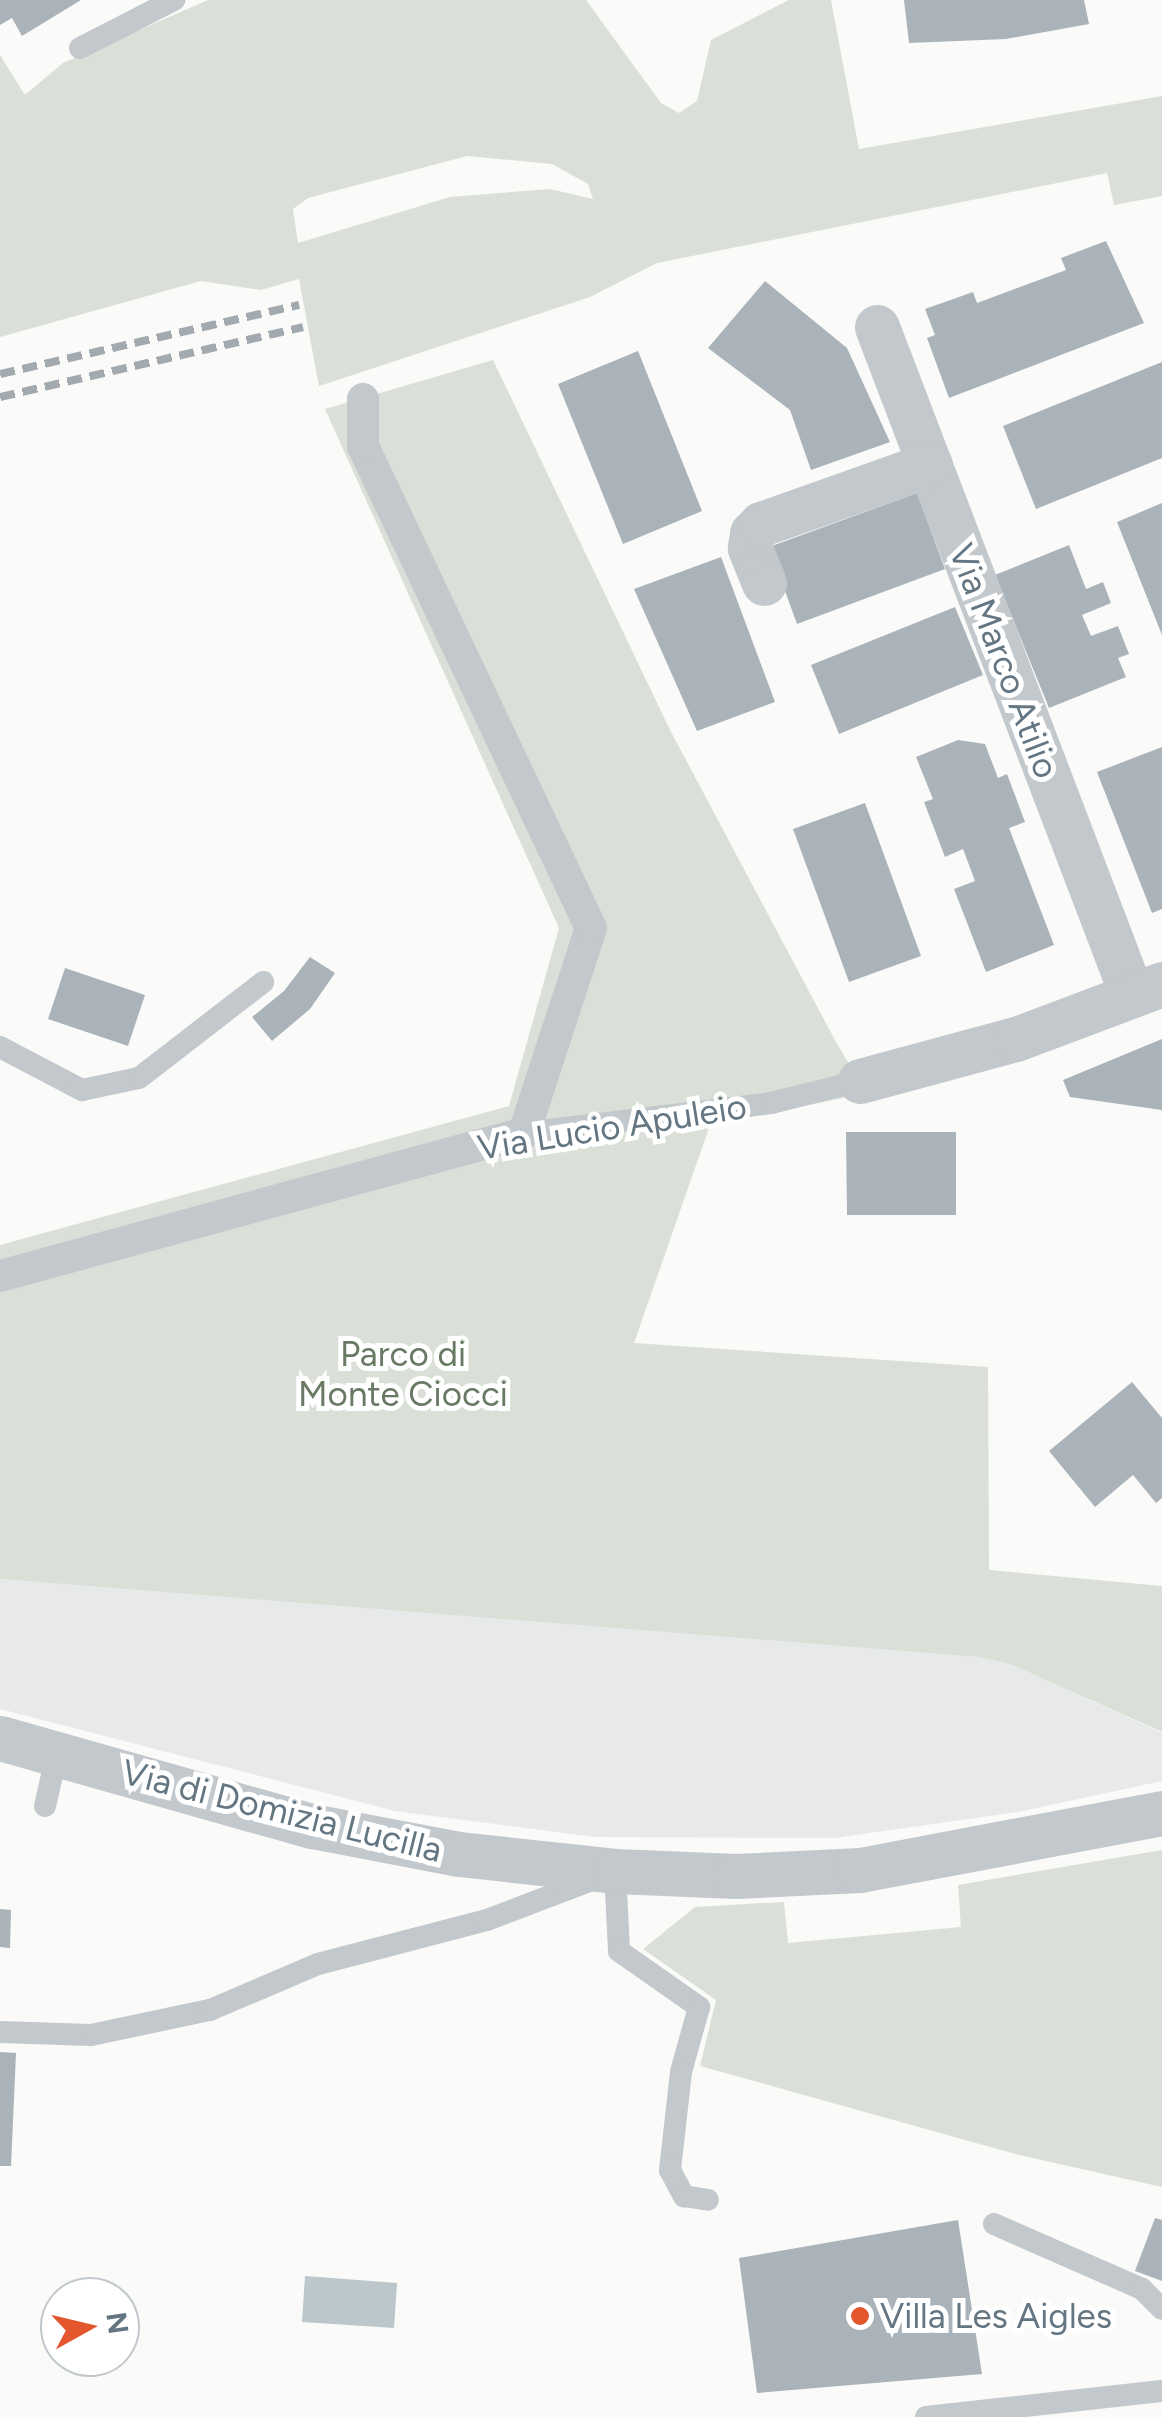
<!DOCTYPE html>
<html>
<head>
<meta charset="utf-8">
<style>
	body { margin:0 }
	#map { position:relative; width:1162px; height:2417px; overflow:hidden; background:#fafaf8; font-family:Figtree,sans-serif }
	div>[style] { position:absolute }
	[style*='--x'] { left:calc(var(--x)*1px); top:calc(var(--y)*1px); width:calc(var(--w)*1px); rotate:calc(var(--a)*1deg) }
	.built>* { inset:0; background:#e8e9e9 }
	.green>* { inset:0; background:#dadfd7 }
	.water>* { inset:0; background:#bbc7cb }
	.building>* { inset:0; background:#aab3b9 }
	.service>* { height:22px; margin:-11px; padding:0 11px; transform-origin:11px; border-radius:11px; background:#c3c8cc }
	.pedestrian>* { height:32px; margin:-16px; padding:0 16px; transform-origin:16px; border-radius:16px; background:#c3c8cc }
	.minor>* { height:45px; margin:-22.5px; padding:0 22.5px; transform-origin:22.5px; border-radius:22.5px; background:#c3c8cc }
	.rail>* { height:8px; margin-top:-4px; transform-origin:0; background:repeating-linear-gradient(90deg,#a2aab0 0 15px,transparent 0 23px) }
	.dots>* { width:28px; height:28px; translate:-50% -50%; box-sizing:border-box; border:5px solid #fff; border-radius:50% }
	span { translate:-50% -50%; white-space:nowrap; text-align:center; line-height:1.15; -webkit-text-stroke:10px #fff; paint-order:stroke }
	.street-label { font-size:35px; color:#657683 }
	.park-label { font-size:35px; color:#687a64 }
	.poi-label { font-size:35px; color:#657683 }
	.left { translate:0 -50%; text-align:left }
	.north { position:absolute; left:40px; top:2277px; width:100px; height:100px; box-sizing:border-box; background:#fff; border:2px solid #c1c8cd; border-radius:50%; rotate:82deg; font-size:28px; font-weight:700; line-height:40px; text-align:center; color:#657683 }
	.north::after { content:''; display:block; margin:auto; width:35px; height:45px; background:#e4572e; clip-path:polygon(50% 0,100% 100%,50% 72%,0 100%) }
</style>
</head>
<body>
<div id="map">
	<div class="built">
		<i style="clip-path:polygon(0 1579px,978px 1657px,1010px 1664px,1162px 1733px,1162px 1781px,1018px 1812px,835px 1838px,594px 1837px,395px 1811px,0 1709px)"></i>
	</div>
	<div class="green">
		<i style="clip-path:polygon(evenodd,208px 0,586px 0,661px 103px,679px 113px,697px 101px,711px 40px,789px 0,831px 0,859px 149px,1162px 96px,1162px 196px,1114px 205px,1107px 173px,657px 263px,590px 297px,319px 386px,299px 279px,261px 290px,201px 281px,0 337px,0 55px,25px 95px,63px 63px,208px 0,467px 156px,552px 164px,588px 184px,593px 199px,550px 189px,450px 197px,298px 243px,293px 209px,308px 198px,467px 156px)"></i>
		<i style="clip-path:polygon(493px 360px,670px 730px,837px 1044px,860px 1081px,877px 1091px,710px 1125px,634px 1343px,988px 1367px,989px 1570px,1162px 1586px,1162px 1732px,1010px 1664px,978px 1657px,0 1579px,0 1245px,509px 1106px,559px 928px,325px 409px)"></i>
		<i style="clip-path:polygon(1162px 1850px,1162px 2187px,1019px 2155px,700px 2066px,716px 2000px,643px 1949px,695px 1907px,784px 1902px,788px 1943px,961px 1927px,958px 1885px)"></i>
	</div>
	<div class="water">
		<i style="clip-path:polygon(305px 2276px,397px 2283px,394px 2328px,302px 2322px)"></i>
	</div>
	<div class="building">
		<i style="clip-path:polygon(0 0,81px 0,22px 36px,12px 18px,0 25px)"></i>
		<i style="clip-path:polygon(904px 0,1084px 0,1089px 24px,1006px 39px,909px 43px)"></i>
		<i style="clip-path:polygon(1106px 241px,1144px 323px,949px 398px,927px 338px,935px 335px,925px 309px,973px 292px,977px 303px,1066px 270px,1061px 258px)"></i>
		<i style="clip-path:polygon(765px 281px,847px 348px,890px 442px,811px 470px,790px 410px,708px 348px)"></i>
		<i style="clip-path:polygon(638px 351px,702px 511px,623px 544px,558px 384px)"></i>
		<i style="clip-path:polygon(1162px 362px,1162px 458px,1036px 509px,1003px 426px)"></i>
		<i style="clip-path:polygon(917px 493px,945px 569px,797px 624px,769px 547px)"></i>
		<i style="clip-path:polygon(1162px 503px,1162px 635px,1117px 522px)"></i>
		<i style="clip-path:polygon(1069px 545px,1086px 589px,1103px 582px,1111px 603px,1082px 615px,1091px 636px,1118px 626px,1129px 654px,1118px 658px,1126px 677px,1049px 708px,995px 575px)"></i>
		<i style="clip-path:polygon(721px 557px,775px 702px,697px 731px,634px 589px)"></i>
		<i style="clip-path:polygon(955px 607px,983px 675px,839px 734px,811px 665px)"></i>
		<i style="clip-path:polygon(958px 740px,985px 744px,998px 778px,1007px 774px,1025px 822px,1009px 828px,1054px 945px,986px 972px,954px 889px,975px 881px,963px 849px,945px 857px,924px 802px,933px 799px,916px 757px)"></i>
		<i style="clip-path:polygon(1162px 747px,1162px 909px,1152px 913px,1097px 772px)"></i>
		<i style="clip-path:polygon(865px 803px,921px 956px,849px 982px,793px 829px)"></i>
		<i style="clip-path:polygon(310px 957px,335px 973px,310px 1009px,272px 1041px,252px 1017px,284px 991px)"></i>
		<i style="clip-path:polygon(65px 968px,145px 995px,128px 1046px,48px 1019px)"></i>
		<i style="clip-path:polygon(1162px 1039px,1162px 1110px,1070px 1097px,1063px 1080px)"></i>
		<i style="clip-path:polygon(846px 1132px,956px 1132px,956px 1215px,847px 1215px)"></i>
		<i style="clip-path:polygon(1132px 1382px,1162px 1418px,1162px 1498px,1156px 1503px,1133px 1475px,1095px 1507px,1049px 1451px)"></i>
		<i style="clip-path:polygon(0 1909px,11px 1910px,10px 1948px,0 1947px)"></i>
		<i style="clip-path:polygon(0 2052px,16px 2053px,11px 2166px,0 2166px)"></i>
		<i style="clip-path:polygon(1155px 2218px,1162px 2220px,1162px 2281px,1135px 2271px)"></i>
		<i style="clip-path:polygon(958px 2220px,982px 2374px,757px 2393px,739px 2258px)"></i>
	</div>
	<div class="service">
		<i style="--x:80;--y:48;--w:106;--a:-27.1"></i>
		<i style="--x:0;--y:1047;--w:93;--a:27.7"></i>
		<i style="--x:82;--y:1090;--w:58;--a:-11.9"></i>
		<i style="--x:139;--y:1078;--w:157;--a:-37.7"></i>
		<i style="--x:524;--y:1133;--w:249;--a:-6.9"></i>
		<i style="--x:771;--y:1103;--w:92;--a:-13.9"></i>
		<i style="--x:45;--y:1806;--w:54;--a:-77.2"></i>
		<i style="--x:0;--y:2032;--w:91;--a:1.9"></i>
		<i style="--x:91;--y:2035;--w:122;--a:-11.9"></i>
		<i style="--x:210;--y:2010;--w:117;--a:-23.1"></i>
		<i style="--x:318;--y:1964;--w:175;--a:-14.6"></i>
		<i style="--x:487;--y:1920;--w:137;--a:-20.9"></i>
		<i style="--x:615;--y:1871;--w:80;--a:87.1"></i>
		<i style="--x:619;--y:1951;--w:98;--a:35"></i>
		<i style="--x:699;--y:2007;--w:67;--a:105.5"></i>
		<i style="--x:681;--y:2072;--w:99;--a:96.4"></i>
		<i style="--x:670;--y:2170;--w:30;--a:62"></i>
		<i style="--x:684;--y:2196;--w:24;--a:9"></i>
		<i style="--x:994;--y:2224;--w:162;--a:23.7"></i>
		<i style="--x:1142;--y:2289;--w:28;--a:45"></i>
		<i style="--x:926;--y:2417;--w:237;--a:-6.3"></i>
	</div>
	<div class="pedestrian">
		<i style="--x:0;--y:1276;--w:543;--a:-15.26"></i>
		<i style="--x:524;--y:1133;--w:216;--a:-71.9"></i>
		<i style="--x:591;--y:928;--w:533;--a:-115.32"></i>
		<i style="--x:363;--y:446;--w:47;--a:-90"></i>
	</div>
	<div class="minor">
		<i style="--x:877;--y:327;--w:715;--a:69.11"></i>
		<i style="--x:764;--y:583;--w:38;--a:-112"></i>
		<i style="--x:750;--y:548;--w:15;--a:-82"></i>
		<i style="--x:752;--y:533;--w:13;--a:-45"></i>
		<i style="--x:761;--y:524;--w:179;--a:-19.5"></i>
		<i style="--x:860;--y:1081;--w:162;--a:-15.1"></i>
		<i style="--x:1016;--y:1039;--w:156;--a:-20.6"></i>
		<i style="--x:0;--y:1738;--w:324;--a:15.8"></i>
		<i style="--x:312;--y:1826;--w:150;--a:10.8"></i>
		<i style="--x:459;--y:1854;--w:157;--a:6.2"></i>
		<i style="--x:615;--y:1871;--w:121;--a:2.4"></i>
		<i style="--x:736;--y:1876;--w:124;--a:-2.8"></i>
		<i style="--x:860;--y:1870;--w:307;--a:-10.7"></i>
	</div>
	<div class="rail">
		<i style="--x:0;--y:374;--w:307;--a:-13"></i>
		<i style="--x:0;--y:397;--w:311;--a:-13"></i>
	</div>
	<div class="dots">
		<i style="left:860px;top:2316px;background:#e4572e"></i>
	</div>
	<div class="street-label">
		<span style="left:1004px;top:661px;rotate:69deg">Via Marco Atilio</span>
		<span style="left:612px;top:1127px;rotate:-9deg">Via Lucio Apuleio</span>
		<span style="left:282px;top:1811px;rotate:14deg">Via di Domizia Lucilla</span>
	</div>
	<div class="park-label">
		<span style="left:403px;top:1374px">Parco di<br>Monte Ciocci</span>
	</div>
	<div class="poi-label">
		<span class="left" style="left:880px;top:2316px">Villa Les Aigles</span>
	</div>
	<div class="north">N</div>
</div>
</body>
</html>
